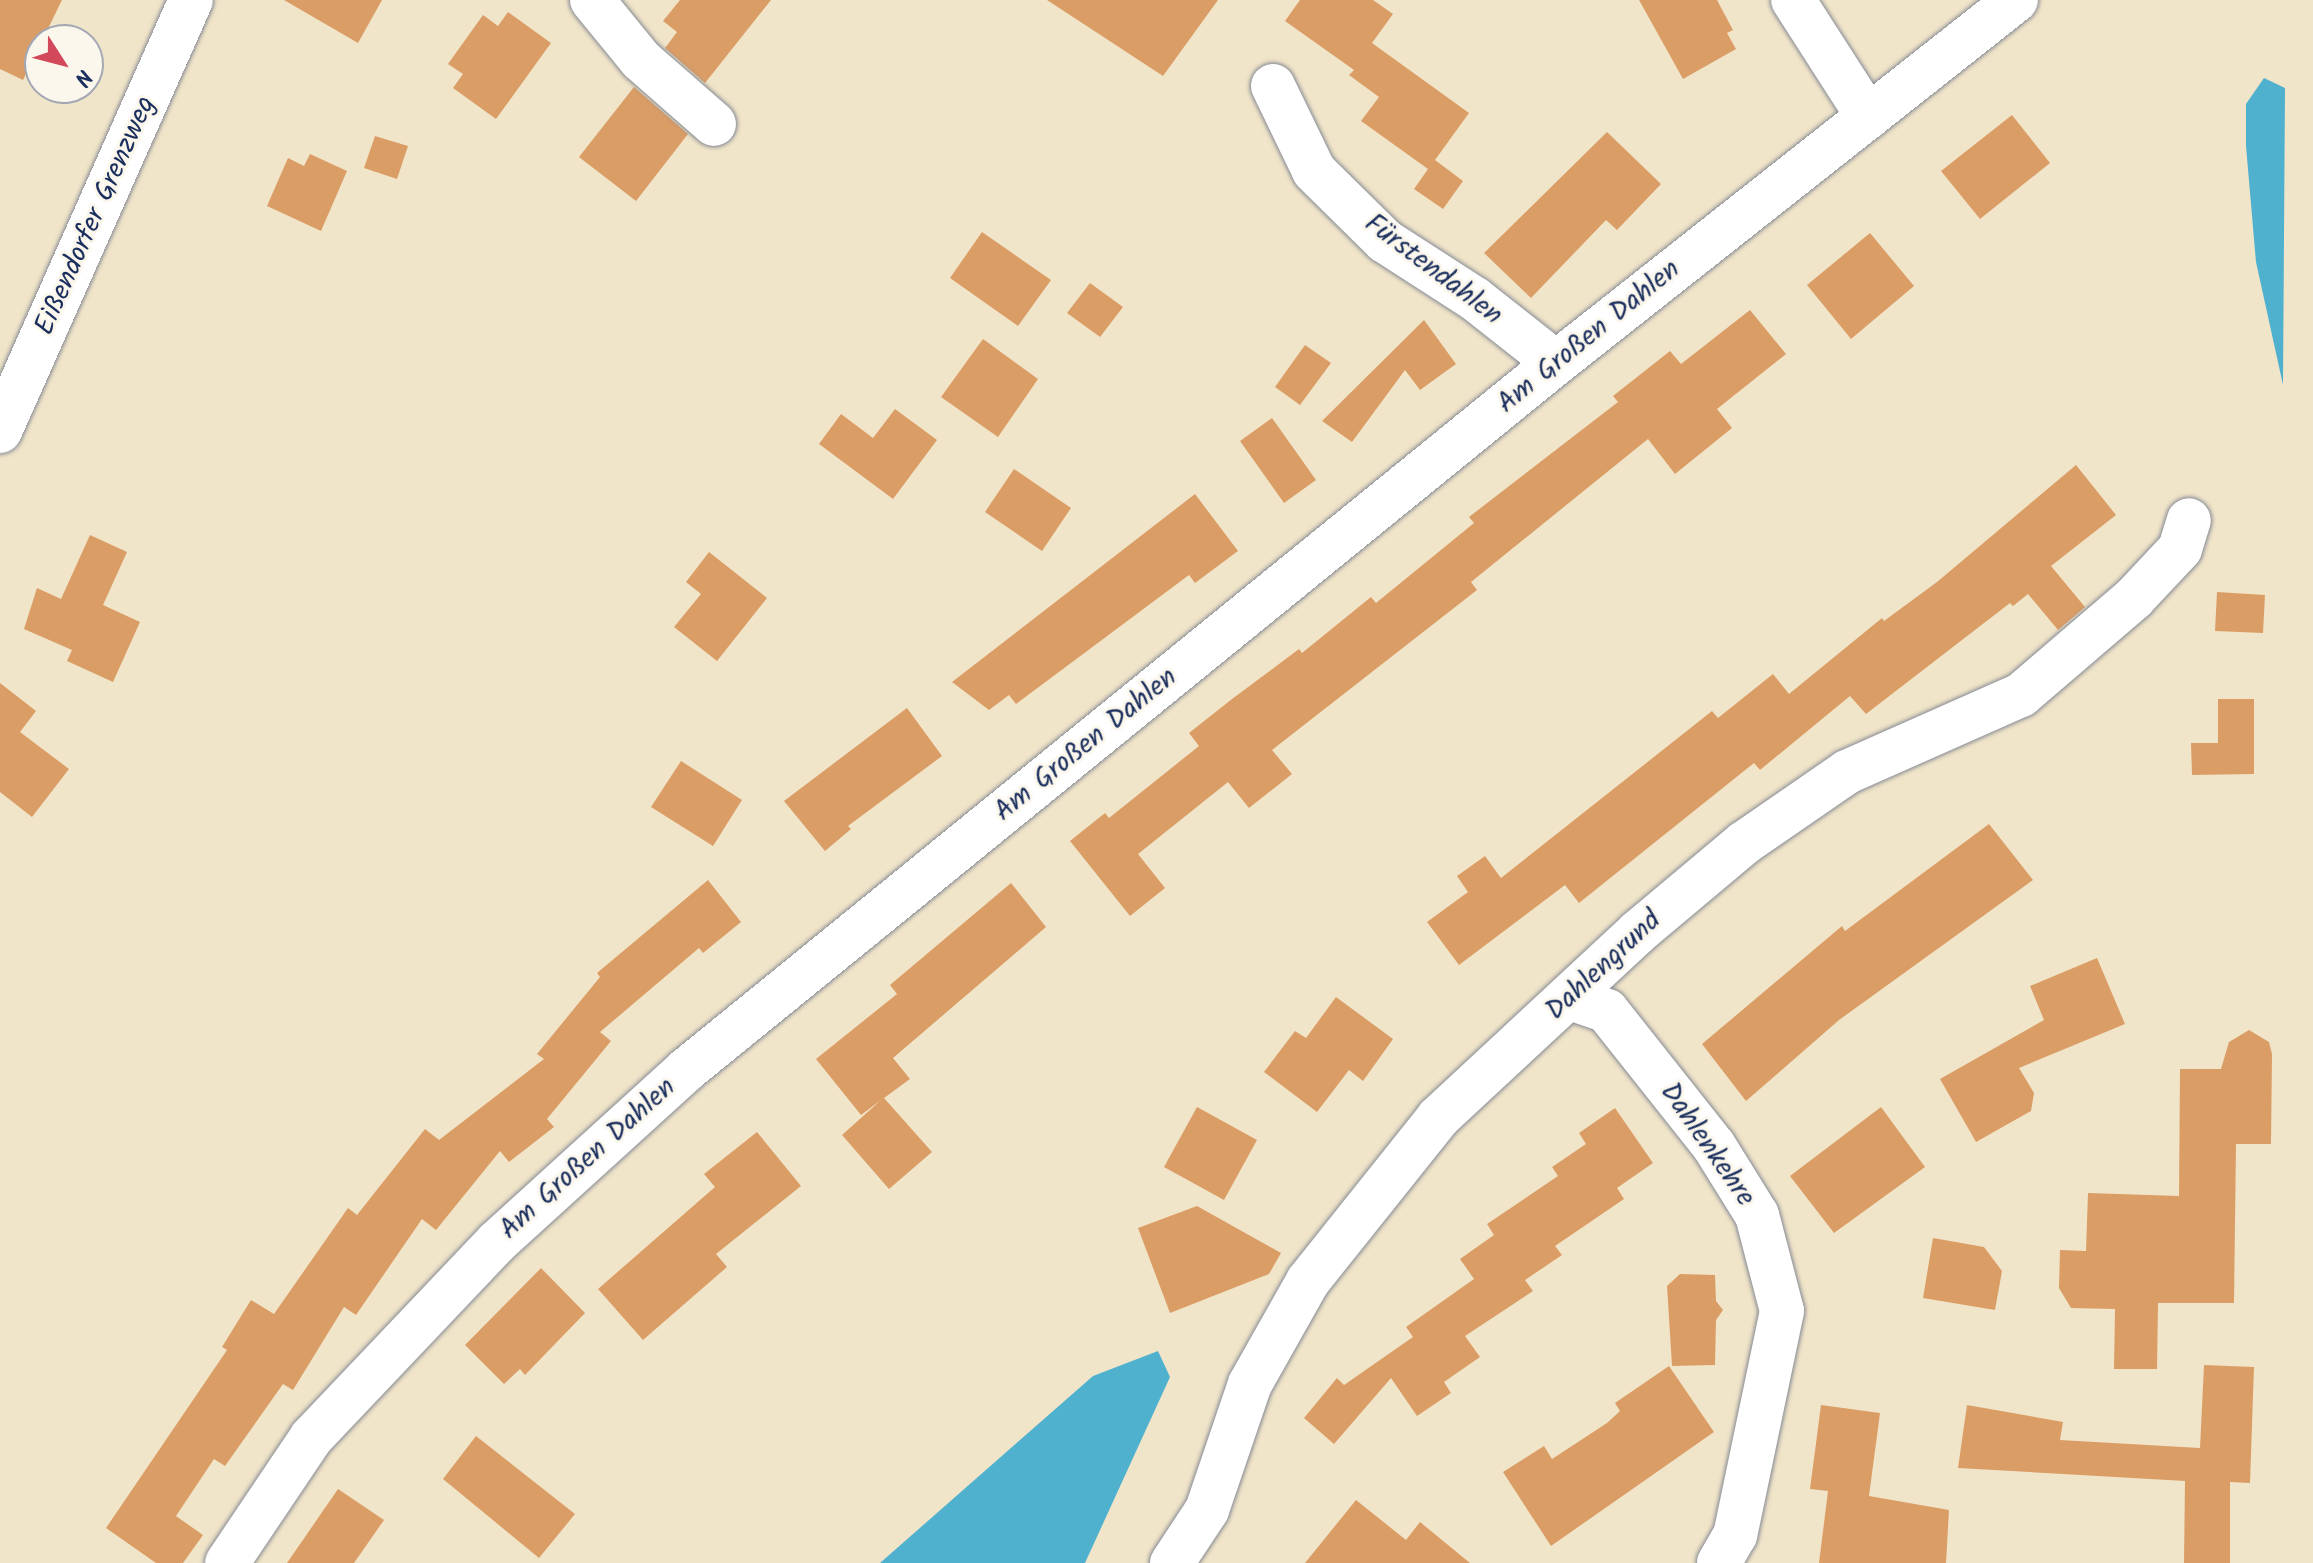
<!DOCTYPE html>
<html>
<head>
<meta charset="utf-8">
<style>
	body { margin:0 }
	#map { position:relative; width:2313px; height:1563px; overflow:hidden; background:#f1e5c9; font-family:Kalam,sans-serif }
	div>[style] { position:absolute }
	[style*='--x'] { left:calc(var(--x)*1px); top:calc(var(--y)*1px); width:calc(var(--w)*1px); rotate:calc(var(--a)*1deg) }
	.water>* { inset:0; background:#4fb1ce }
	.building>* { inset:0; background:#db9d66 }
	.roads { filter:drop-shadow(0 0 2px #868a94) drop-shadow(0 0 2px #868a94) }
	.minor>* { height:44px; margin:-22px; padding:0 22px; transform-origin:22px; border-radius:22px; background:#fff }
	span { translate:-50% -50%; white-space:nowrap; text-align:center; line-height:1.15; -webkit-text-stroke:6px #fbf7ec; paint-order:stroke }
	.street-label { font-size:28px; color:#1b2f5e }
	.north { position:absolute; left:24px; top:24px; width:80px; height:80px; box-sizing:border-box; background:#fbf7ec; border:2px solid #a1a7b3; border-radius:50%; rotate:126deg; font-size:22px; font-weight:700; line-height:32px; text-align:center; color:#1b2f5e }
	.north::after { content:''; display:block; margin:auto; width:28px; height:36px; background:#d1495b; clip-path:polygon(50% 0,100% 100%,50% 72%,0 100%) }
</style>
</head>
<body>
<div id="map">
	<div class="water">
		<i style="clip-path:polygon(2264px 78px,2285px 88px,2283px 385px,2256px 262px,2246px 146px,2246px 104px)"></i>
		<i style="clip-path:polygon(1158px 1351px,1170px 1377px,1085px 1563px,880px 1563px,1093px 1376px)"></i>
	</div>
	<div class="building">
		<i style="clip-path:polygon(0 0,62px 0,23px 80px,0 69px)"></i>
		<i style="clip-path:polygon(284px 0,382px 0,358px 43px)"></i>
		<i style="clip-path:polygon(680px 0,771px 0,705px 83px,665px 48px,677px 32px,663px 21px)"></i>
		<i style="clip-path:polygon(1047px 0,1218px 0,1163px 76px)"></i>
		<i style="clip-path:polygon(1300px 0,1373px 0,1393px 14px,1372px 43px,1469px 113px,1435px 160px,1463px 181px,1443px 209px,1414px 189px,1428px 169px,1361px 121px,1379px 97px,1349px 75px,1354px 70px,1285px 21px)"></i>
		<i style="clip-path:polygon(1639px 0,1717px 0,1733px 30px,1727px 33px,1736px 49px,1683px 79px)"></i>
		<i style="clip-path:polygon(508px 12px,551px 43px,496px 119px,453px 88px,463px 74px,448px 64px,483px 15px,498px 26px)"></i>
		<i style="clip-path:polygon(634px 87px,688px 134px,636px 201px,579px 157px)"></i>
		<i style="clip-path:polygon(2012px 115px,2050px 163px,1980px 219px,1941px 171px)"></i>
		<i style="clip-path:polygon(1607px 132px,1661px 184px,1617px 230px,1606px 220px,1531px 298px,1484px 253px)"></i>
		<i style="clip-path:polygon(375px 136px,408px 146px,397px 179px,364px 168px)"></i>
		<i style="clip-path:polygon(310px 154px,347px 171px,321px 231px,267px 206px,288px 158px,304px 166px)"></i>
		<i style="clip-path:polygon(982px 232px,1051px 280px,1018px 326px,950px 278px)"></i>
		<i style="clip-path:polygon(1870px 233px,1914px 286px,1851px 339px,1807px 285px)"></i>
		<i style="clip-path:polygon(1090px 283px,1123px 307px,1100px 337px,1067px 313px)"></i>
		<i style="clip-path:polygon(1750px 310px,1786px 354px,1717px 409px,1732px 428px,1675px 474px,1648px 439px,1471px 582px,1477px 590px,1272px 750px,1292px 774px,1249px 808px,1228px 782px,1138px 854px,1165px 888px,1130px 916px,1070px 841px,1105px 813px,1109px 818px,1199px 746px,1189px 733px,1232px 699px,1299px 649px,1302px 653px,1371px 597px,1376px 603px,1474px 523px,1469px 517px,1618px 402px,1613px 396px,1670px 351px,1681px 364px)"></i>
		<i style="clip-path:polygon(1424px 320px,1456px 364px,1420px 390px,1405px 370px,1352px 442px,1322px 421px)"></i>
		<i style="clip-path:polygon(983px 339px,1038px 379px,998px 437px,941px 397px)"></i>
		<i style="clip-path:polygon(1305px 345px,1331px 363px,1300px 405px,1275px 387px)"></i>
		<i style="clip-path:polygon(895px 409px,937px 440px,893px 499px,819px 444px,841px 414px,873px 438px)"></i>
		<i style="clip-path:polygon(1272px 418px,1316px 480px,1284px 503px,1240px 441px)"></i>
		<i style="clip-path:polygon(2076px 465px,2116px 515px,2051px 566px,2085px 607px,2058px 630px,2028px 594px,2013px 606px,2010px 603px,1866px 714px,1850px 696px,1760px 770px,1754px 763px,1579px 903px,1565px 885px,1459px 965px,1427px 922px,1468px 892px,1457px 876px,1485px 856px,1501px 878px,1712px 711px,1718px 718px,1773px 674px,1789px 694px,1882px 618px,1884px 621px,1937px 582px)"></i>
		<i style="clip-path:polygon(1014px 469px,1071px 508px,1042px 551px,985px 512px)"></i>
		<i style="clip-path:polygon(1195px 494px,1238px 551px,1195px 583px,1189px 575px,1016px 704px,1009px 695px,989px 710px,952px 682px)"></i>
		<i style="clip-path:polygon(90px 535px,127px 552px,103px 605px,140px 622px,113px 682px,67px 661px,72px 650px,24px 629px,37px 588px,61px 599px)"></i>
		<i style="clip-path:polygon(709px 552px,767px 598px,717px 661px,674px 627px,701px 594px,686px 582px)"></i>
		<i style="clip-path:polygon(2217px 592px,2265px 595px,2263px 633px,2215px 631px)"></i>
		<i style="clip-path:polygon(0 683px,36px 711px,20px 732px,69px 769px,32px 817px,0 792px)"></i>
		<i style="clip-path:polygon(2218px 699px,2254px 699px,2254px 774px,2192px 775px,2191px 743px,2218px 743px)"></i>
		<i style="clip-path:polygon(907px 708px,942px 756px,848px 826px,851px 829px,825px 851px,784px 801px)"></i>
		<i style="clip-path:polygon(681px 761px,742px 800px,713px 846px,651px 807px)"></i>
		<i style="clip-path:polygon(1989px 824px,2033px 880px,1839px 1020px,1746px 1101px,1702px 1044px,1842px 926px,1845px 931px)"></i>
		<i style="clip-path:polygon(708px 880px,741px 922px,703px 953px,699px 948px,600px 1032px,611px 1041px,547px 1119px,554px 1127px,509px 1162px,500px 1151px,436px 1230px,422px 1219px,356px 1315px,344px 1307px,293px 1390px,283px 1384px,225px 1466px,214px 1459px,176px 1516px,203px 1535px,183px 1563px,156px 1563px,106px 1528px,227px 1350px,222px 1347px,251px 1300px,274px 1314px,348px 1208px,357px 1215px,425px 1129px,439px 1140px,544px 1059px,537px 1054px,600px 977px,597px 973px)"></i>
		<i style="clip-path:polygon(1011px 883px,1046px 927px,893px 1058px,910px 1079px,884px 1098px,932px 1152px,889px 1189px,842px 1135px,881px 1100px,861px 1115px,816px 1059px,897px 994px,890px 985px)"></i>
		<i style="clip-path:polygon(2097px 958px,2125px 1024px,2019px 1068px,2034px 1093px,2031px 1111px,1976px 1142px,1940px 1079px,2044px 1020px,2030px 986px)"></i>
		<i style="clip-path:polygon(1336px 997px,1393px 1039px,1363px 1081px,1349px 1070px,1317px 1112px,1264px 1072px,1295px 1031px,1306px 1038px)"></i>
		<i style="clip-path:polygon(2249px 1030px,2269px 1042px,2272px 1054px,2271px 1144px,2236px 1144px,2234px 1303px,2158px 1303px,2157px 1369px,2114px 1369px,2115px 1309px,2071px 1308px,2059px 1288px,2060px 1250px,2086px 1251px,2088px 1193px,2179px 1196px,2180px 1069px,2221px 1069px,2229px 1042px)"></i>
		<i style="clip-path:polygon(1197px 1107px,1257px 1140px,1224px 1200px,1164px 1167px)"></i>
		<i style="clip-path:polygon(1881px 1107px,1925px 1167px,1834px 1233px,1790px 1176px)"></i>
		<i style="clip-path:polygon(1615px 1108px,1653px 1163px,1617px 1188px,1624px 1199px,1555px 1246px,1562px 1255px,1525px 1280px,1533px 1291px,1465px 1336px,1480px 1357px,1444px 1382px,1451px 1393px,1417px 1416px,1391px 1378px,1334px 1444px,1304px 1418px,1337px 1378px,1344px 1385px,1413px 1337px,1406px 1327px,1474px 1279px,1460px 1259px,1494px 1235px,1487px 1224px,1558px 1176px,1552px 1167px,1586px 1144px,1579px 1133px)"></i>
		<i style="clip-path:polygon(757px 1132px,801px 1186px,716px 1254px,727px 1267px,643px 1340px,598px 1289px,715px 1187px,704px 1174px)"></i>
		<i style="clip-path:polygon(1197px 1206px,1281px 1253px,1269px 1274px,1170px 1313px,1138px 1228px)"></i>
		<i style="clip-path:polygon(1933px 1238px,1984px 1247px,2002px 1271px,1995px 1310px,1923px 1298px)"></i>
		<i style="clip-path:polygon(541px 1268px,585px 1313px,525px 1375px,520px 1369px,504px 1384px,465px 1345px)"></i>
		<i style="clip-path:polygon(1680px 1274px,1715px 1275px,1716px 1301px,1723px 1310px,1716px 1320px,1715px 1365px,1672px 1366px,1667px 1286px)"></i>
		<i style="clip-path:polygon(2204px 1365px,2254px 1367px,2250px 1483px,2230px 1482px,2230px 1563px,2184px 1563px,2185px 1481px,1958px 1468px,1967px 1405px,2063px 1422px,2060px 1440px,2200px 1448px)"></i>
		<i style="clip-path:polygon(1669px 1366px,1714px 1432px,1551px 1546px,1503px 1472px,1544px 1446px,1552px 1459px,1607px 1423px,1620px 1411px,1615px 1403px)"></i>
		<i style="clip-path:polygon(1821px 1405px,1880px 1413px,1869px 1496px,1949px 1510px,1946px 1563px,1819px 1563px,1828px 1491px,1810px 1489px)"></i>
		<i style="clip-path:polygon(476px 1436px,575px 1514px,539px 1558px,443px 1479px)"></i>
		<i style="clip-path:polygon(338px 1489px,384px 1520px,354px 1563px,287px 1563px)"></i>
		<i style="clip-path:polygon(1356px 1500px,1406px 1540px,1420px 1522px,1470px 1563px,1305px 1563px)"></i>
	</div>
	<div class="roads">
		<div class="minor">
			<i style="--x:592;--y:0;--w:77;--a:50.8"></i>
			<i style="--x:641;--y:60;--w:97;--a:41.2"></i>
			<i style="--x:1793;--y:0;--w:139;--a:57.3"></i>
			<i style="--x:1273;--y:86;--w:94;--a:64.2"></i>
			<i style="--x:1314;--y:171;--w:100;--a:44.6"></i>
			<i style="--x:1385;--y:241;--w:107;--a:32.8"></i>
			<i style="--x:1475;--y:299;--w:103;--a:38.3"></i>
			<i style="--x:0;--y:431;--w:471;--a:-66.1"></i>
			<i style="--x:1570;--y:998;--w:39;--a:19"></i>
			<i style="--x:1607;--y:1011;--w:172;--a:51.6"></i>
			<i style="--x:1714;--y:1146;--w:81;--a:58.1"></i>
			<i style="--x:1757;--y:1215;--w:99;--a:75.4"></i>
			<i style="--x:1782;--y:1311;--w:229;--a:101.8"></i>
			<i style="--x:1735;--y:1535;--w:32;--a:120"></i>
			<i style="--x:227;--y:1563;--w:151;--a:-56.1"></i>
			<i style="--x:311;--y:1438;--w:270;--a:-46.5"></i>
			<i style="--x:497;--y:1242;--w:256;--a:-42.3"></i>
			<i style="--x:686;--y:1070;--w:1121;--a:-39.1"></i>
			<i style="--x:1556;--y:363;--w:586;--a:-38.28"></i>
			<i style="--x:1172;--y:1563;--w:64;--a:-56.6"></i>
			<i style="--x:1207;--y:1510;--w:133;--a:-71.2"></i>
			<i style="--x:1250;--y:1384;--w:118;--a:-60.6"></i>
			<i style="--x:1308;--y:1281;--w:208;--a:-51.4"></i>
			<i style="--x:1438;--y:1118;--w:273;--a:-42.9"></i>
			<i style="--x:1638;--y:932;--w:138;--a:-40"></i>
			<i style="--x:1744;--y:843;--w:125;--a:-34.6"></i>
			<i style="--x:1847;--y:772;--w:190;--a:-23.9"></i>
			<i style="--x:2021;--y:695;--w:149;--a:-40.6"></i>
			<i style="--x:2134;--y:598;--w:67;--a:-46.8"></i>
			<i style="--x:2180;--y:549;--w:30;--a:-73"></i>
		</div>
	</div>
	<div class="street-label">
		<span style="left:96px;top:216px;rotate:-66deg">Eißendorfer Grenzweg</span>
		<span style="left:1433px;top:270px;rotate:37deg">Fürstendahlen</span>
		<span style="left:1589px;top:337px;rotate:-39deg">Am Großen Dahlen</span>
		<span style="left:1086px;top:745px;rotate:-39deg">Am Großen Dahlen</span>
		<span style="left:1604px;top:966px;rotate:-43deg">Dahlengrund</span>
		<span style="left:1707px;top:1145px;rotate:55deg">Dahlenkehre</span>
		<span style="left:588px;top:1159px;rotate:-42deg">Am Großen Dahlen</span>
	</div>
	<div class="north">N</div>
</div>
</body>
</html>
